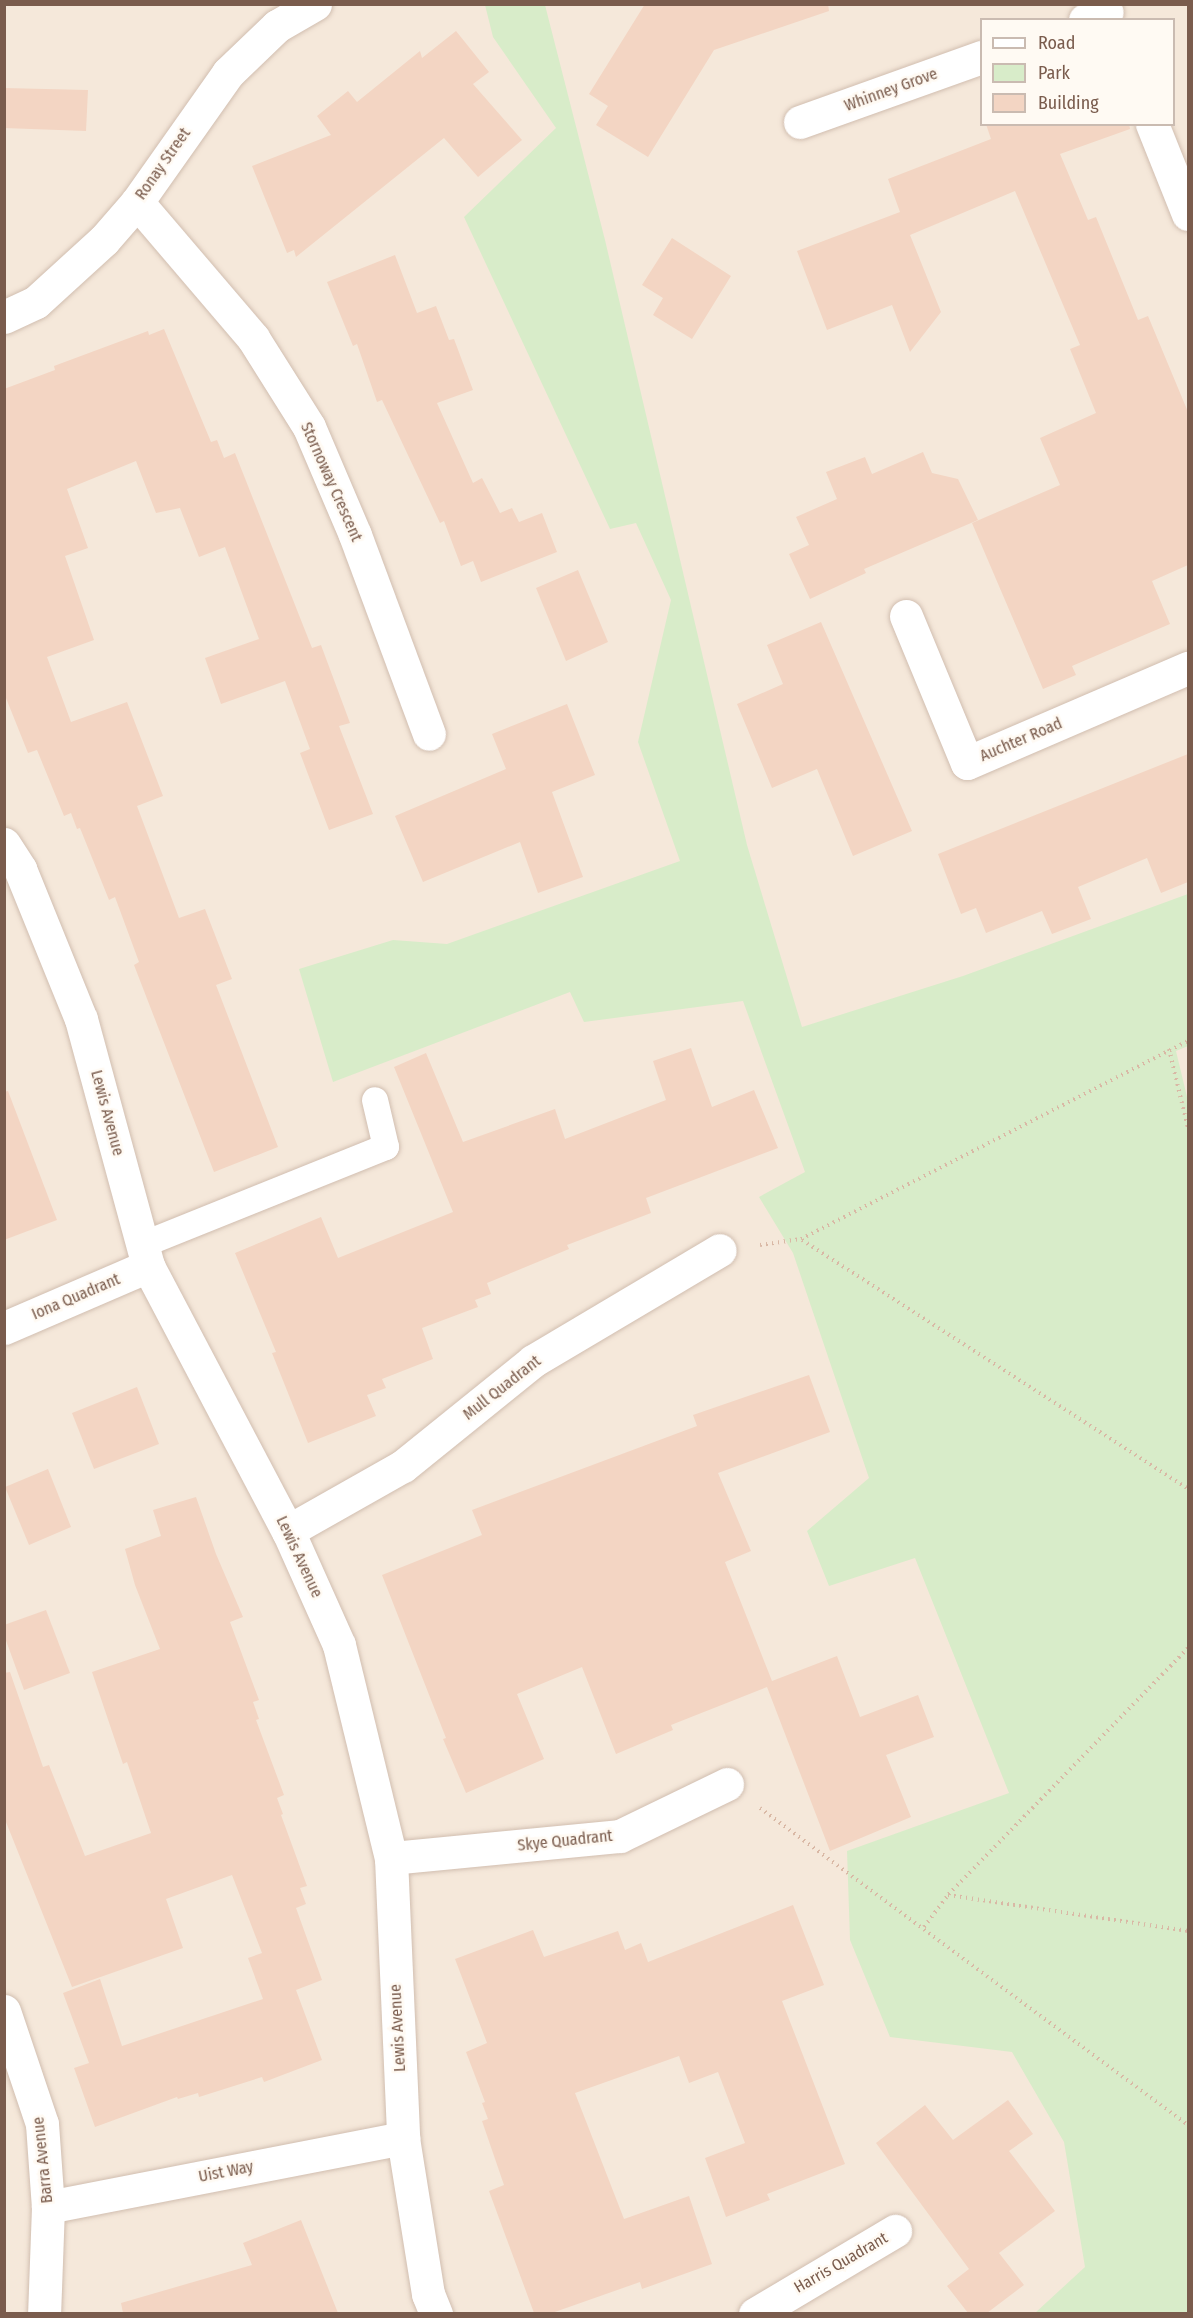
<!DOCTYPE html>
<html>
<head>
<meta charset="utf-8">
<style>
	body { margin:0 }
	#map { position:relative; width:1193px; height:2318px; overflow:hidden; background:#fdf6ec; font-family:"Fira Sans Condensed",sans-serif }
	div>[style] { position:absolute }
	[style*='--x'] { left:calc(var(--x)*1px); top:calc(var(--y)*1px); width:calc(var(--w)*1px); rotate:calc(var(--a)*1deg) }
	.residential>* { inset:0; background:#f5e8da }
	.green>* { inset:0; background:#d8ecc9 }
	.building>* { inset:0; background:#f3d5c3 }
	.path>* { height:4px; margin-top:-2px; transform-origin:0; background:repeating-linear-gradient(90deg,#d9b8a5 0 1.5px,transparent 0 6px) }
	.roads { filter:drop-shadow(0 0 2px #d1beb0) drop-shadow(0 0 2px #d1beb0) }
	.lane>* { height:26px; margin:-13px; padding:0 13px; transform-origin:13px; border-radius:13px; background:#fff }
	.street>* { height:33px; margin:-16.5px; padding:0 16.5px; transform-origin:16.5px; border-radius:16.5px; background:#fff }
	span { translate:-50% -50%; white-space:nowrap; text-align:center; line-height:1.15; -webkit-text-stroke:5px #fffaf3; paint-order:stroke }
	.street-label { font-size:16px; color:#7a5c4d }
	.frame { position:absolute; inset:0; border:6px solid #7a5c4d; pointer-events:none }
	.legend { position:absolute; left:980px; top:18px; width:195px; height:108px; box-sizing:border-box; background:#fffaf3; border:2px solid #cabbb1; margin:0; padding:8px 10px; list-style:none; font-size:18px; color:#7a5c4d }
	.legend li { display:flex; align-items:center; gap:12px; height:30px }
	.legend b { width:30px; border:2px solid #cabbb1 }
</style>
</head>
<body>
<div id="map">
	<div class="residential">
		<i style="clip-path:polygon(evenodd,5px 5px,1188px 5px,1188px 2313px,5px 2313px,5px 5px,982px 20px,1174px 20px,1174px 124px,982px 124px,982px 20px)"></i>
	</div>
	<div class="green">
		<i style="clip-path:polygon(485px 5px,545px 5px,605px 240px,747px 845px,802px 1027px,963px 976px,1188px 894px,1188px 1046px,1176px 1051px,1188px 1101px,1188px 2313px,1035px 2313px,1085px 2267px,1064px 2142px,1012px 2052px,890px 2037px,850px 1940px,847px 1851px,1009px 1793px,915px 1558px,829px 1586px,807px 1531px,869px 1478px,793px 1253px,759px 1197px,805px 1172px,743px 1001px,584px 1022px,570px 992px,333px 1082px,299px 969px,393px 940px,447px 944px,680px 861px,638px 742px,671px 600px,636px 523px,610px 529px,464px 217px,556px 128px,493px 37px)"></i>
	</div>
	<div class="building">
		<i style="clip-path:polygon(645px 4px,828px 4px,829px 11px,714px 50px,648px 157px,596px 125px,608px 106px,589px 94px)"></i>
		<i style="clip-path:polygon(456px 31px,489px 72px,473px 84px,522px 140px,478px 177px,444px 138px,296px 257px,294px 250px,287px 253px,252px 166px,331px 135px,317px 116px,348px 91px,357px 102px,420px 51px,422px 58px)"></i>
		<i style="clip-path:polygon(4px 88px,88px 90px,86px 131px,4px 128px)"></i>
		<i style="clip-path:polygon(986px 124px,1129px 124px,1130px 129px,1060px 154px,1088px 220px,1096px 217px,1138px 320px,1148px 316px,1188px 412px,1188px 565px,1152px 581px,1170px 624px,1072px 666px,1076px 675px,1043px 689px,972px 523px,1060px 485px,1040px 438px,1096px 413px,1070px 349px,1080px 345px,1015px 191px,910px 235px,941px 312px,910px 352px,892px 305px,827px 330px,797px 251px,900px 212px,888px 179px,991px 139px)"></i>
		<i style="clip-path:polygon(672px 238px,731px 276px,692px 339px,653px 315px,663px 298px,642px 285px)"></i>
		<i style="clip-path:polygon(395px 255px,417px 313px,436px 306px,449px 340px,454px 339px,473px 390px,437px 403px,473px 483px,482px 478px,500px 513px,512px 508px,519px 522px,542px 513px,557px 552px,481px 582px,473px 561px,461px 566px,444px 521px,440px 523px,382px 400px,377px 402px,357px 344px,353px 346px,327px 282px)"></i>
		<i style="clip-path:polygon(164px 329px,211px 442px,217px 440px,224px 458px,235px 453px,312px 648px,321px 645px,350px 723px,339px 726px,373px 814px,329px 830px,300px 753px,310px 749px,285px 681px,221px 704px,205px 658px,259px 639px,225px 547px,199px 557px,180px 508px,156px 513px,136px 461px,67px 489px,88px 548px,65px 556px,94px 640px,47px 657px,71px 722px,127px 702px,163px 796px,137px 806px,179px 918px,205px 909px,232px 979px,216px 985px,278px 1147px,214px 1172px,134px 965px,139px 962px,115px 897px,109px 900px,80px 828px,77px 829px,71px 813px,64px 816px,37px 750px,28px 753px,4px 693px,4px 389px,55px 370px,54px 366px,148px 331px,149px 335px)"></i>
		<i style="clip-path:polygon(923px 452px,932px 473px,958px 479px,978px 520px,864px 569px,866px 573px,810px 599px,789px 554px,809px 545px,796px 517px,837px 499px,826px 472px,865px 457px,872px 474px)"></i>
		<i style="clip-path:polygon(578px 570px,608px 642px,566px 661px,536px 588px)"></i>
		<i style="clip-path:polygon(821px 622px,912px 831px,853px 856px,817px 769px,772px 788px,737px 704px,783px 684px,767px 645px)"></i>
		<i style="clip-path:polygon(567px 704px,595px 775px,552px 792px,583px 877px,538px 893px,520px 842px,423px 882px,395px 816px,506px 769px,492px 734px)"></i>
		<i style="clip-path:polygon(1188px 754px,1188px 882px,1161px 893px,1147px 858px,1078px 887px,1091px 919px,1052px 934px,1042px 911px,986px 933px,976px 908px,961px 914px,938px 854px)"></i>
		<i style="clip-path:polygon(691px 1048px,712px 1107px,754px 1090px,778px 1148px,646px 1198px,651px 1213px,567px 1245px,569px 1249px,487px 1283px,491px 1294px,475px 1300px,478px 1307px,422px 1328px,433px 1359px,382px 1379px,386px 1388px,367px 1395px,376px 1416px,308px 1443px,272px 1353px,276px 1352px,235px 1253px,321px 1217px,338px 1258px,453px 1212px,394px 1067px,426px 1053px,463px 1142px,555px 1109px,565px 1139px,666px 1100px,653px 1061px)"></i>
		<i style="clip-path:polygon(8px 1091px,57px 1220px,4px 1240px,4px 1092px)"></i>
		<i style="clip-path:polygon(809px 1375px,830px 1432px,718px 1473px,751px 1551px,725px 1562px,772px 1681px,837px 1656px,860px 1717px,918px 1695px,934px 1737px,886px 1755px,911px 1817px,830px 1851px,767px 1687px,671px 1725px,673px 1730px,616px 1754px,582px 1667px,517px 1694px,544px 1759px,466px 1793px,443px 1739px,446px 1738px,382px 1575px,482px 1535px,472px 1510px,697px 1426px,693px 1415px)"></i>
		<i style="clip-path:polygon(137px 1387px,159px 1444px,94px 1469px,72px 1413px)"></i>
		<i style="clip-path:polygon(48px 1469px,71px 1527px,29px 1545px,5px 1487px)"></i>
		<i style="clip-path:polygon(196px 1497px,216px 1554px,243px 1617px,230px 1622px,259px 1700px,253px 1702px,259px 1719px,256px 1720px,284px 1795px,277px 1798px,283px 1814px,281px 1815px,307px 1886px,300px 1888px,306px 1904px,296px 1908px,322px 1980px,296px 1990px,322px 2060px,264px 2082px,262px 2077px,199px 2097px,198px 2093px,178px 2099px,177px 2097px,95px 2127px,74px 2068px,89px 2063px,63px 1993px,100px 1979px,122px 2046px,263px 1999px,248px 1958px,262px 1953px,232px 1875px,166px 1899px,183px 1948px,72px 1987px,4px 1817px,4px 1673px,10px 1672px,43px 1767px,49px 1765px,85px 1856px,151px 1833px,127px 1762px,123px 1764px,92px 1672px,160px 1649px,135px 1585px,125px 1549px,161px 1536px,153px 1510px)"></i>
		<i style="clip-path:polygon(46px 1610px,70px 1673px,24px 1690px,4px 1635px,4px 1625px)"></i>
		<i style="clip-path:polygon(793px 1905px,824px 1985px,782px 2001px,845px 2164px,767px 2194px,770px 2200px,726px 2217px,705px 2158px,745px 2143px,718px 2072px,689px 2083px,679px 2056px,575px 2093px,624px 2219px,689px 2196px,712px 2264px,642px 2289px,640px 2282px,552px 2313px,534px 2313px,489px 2191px,504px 2185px,482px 2121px,488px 2119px,482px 2103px,485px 2102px,466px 2052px,487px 2043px,455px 1959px,533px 1930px,544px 1957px,618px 1931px,625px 1950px,641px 1943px,648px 1962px)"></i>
		<i style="clip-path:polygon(1008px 2100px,1033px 2134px,1009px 2151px,1055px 2211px,999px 2253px,1024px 2285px,987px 2313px,968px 2313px,947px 2286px,969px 2269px,876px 2143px,925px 2105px,953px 2140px)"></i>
		<i style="clip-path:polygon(301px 2220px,338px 2313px,123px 2313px,121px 2303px,252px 2265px,243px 2243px)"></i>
	</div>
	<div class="path">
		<i style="--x:1169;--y:1049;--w:81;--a:76.5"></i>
		<i style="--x:802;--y:1240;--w:459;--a:32.8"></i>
		<i style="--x:760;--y:1245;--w:41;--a:-8.3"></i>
		<i style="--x:801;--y:1239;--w:435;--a:-27.1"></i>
		<i style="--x:1188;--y:1648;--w:344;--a:134.2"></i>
		<i style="--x:948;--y:1895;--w:243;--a:8.5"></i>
		<i style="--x:760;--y:1808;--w:533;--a:36.53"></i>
		<i style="--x:924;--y:1927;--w:40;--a:-53"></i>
	</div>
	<div class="roads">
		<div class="lane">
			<i style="--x:142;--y:1245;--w:263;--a:-21.9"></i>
			<i style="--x:386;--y:1147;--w:48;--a:-103.2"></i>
		</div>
		<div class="street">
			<i style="--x:1085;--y:20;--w:23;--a:-20"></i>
			<i style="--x:800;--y:122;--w:193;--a:-19.7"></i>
			<i style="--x:1152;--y:124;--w:97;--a:68.2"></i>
			<i style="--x:137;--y:202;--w:179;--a:49.5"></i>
			<i style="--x:253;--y:338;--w:105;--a:57.8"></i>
			<i style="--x:309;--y:427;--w:117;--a:66.9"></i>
			<i style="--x:355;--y:535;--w:212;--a:69.6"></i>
			<i style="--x:4;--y:317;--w:35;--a:-25"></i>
			<i style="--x:36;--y:302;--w:92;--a:-42.4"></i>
			<i style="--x:104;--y:240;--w:50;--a:-49"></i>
			<i style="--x:137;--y:202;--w:158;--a:-54.8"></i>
			<i style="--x:228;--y:73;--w:68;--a:-43.8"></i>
			<i style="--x:277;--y:26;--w:44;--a:-30.1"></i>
			<i style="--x:906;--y:616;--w:159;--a:67.5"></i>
			<i style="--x:967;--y:763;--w:241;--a:-23.3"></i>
			<i style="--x:4;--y:844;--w:30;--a:57"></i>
			<i style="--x:20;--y:869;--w:162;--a:67.9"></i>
			<i style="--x:81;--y:1019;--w:256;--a:74.8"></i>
			<i style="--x:148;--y:1266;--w:300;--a:62.2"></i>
			<i style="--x:288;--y:1531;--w:125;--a:65.9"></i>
			<i style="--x:339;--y:1645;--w:219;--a:76.3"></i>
			<i style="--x:391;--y:1858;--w:280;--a:87.5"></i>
			<i style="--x:403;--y:2138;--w:158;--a:80.9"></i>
			<i style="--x:428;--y:2294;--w:22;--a:68"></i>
			<i style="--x:4;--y:1328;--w:157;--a:-23.3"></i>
			<i style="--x:288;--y:1531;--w:132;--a:-29.5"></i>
			<i style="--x:403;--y:1466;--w:167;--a:-38.9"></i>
			<i style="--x:533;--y:1361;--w:217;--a:-30.7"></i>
			<i style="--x:391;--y:1858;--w:230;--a:-5.5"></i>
			<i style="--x:620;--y:1836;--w:119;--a:-25.9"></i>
			<i style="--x:4;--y:2011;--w:119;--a:71.4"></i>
			<i style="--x:42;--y:2124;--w:83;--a:85.9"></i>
			<i style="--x:48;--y:2207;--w:107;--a:92.1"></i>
			<i style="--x:48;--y:2207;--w:362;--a:-11"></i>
			<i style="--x:755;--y:2314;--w:163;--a:-30.7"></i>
		</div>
	</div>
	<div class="street-label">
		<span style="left:891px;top:90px;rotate:-20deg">Whinney Grove</span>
		<span style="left:163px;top:164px;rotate:-55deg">Ronay Street</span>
		<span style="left:331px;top:482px;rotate:66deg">Stornoway Crescent</span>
		<span style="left:1021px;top:740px;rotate:-23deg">Auchter Road</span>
		<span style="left:107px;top:1113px;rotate:75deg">Lewis Avenue</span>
		<span style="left:76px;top:1297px;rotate:-23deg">Iona Quadrant</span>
		<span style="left:502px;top:1388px;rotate:-38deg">Mull Quadrant</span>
		<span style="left:299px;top:1557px;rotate:65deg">Lewis Avenue</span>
		<span style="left:565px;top:1841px;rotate:-6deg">Skye Quadrant</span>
		<span style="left:398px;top:2028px;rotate:-93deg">Lewis Avenue</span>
		<span style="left:43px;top:2160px;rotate:-96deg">Barra Avenue</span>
		<span style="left:226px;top:2172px;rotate:-11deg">Uist Way</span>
		<span style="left:841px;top:2263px;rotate:-30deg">Harris Quadrant</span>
	</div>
	<div class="frame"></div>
	<ul class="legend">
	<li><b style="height:8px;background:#fff"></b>Road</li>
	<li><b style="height:16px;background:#d8ecc9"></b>Park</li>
	<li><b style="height:16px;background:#f3d5c3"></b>Building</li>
	</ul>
</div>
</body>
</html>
